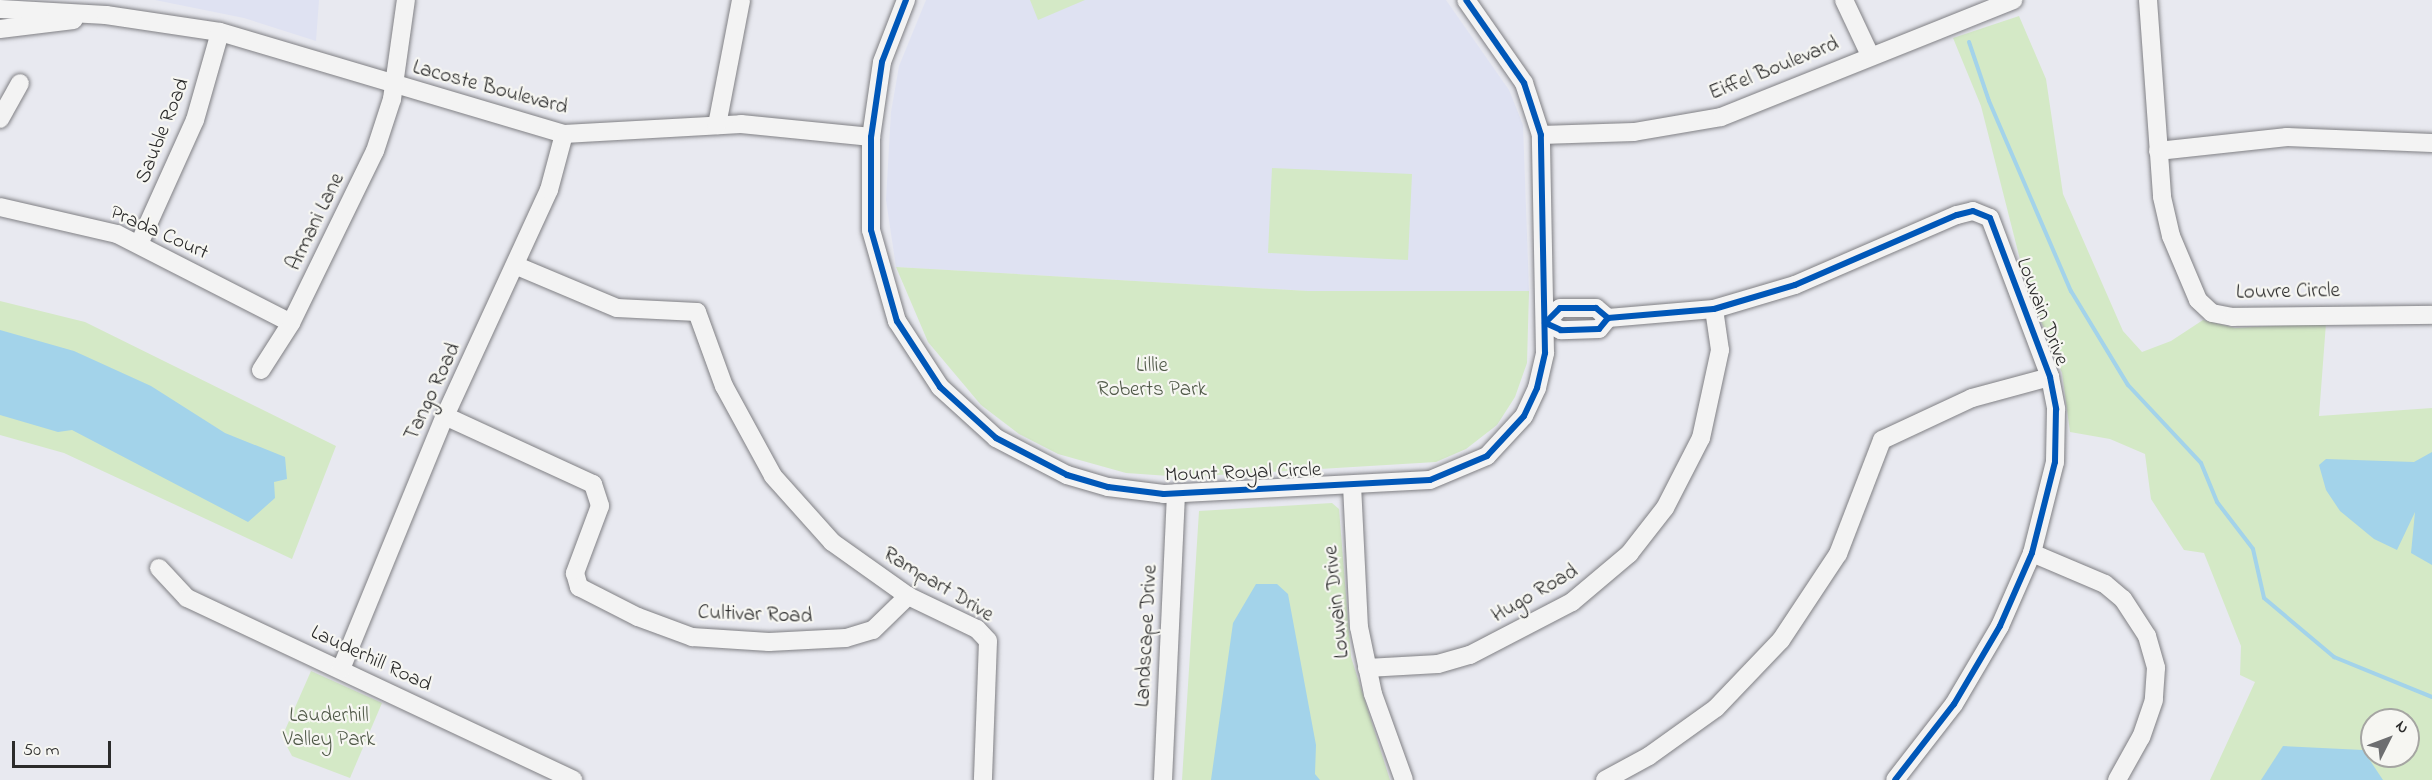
<!DOCTYPE html>
<html>
<head>
<meta charset="utf-8">
<style>
	body { margin:0 }
	#map { position:relative; width:2432px; height:780px; overflow:hidden; background:#e8e9f0; font-family:"Indie Flower",sans-serif }
	div>[style] { position:absolute }
	[style*='--x'] { left:calc(var(--x)*1px); top:calc(var(--y)*1px); width:calc(var(--w)*1px); rotate:calc(var(--a)*1deg) }
	.built>* { inset:0; background:#dfe2f2 }
	.green>* { inset:0; background:#d4e9c6 }
	.water>* { inset:0; background:#a3d3ea }
	.stream>* { height:4px; margin:-2px; padding:0 2px; transform-origin:2px; border-radius:2px; background:#a3d3ea }
	.roads { filter:drop-shadow(0 0 2px #808084) drop-shadow(0 0 2px #808084) }
	.minor>* { height:18px; margin:-9px; padding:0 9px; transform-origin:9px; border-radius:9px; background:#f3f3f3 }
	.cycleway>* { height:6px; margin:-3px; padding:0 3px; transform-origin:3px; border-radius:3px; background:#0057b8 }
	span { translate:-50% -50%; white-space:nowrap; text-align:center; line-height:1.15; -webkit-text-stroke:4.5px #f6f6f2; paint-order:stroke }
	.street-label { font-size:21px; color:#2b2b2b }
	.park-label { font-size:21px; color:#515a49 }
	.north { position:absolute; left:2360px; top:708px; width:60px; height:60px; box-sizing:border-box; background:#f6f6f2; border:2px solid #a5a5a2; border-radius:50%; rotate:48deg; font-size:16px; font-weight:700; line-height:24px; text-align:center; color:#2b2b2b }
	.north::after { content:''; display:block; margin:auto; width:21px; height:27px; background:#6d6e70; clip-path:polygon(50% 0,100% 100%,50% 72%,0 100%) }
	.scale { position:absolute; left:12px; top:741px; width:99px; height:27px; box-sizing:border-box; border:3px solid #2b2b2b; border-top:0; padding-left:8px; font-size:18px; line-height:21px; white-space:nowrap; color:#2b2b2b; -webkit-text-stroke:4px #f6f6f2; paint-order:stroke }
</style>
</head>
<body>
<div id="map">
	<div class="built">
		<i style="clip-path:polygon(155px 0,319px 0,316px 41px,244px 18px)"></i>
		<i style="clip-path:polygon(926px 0,1446px 0,1509px 90px,1523px 125px,1529px 291px,1308px 291px,896px 267px,886px 200px,891px 112px,899px 66px)"></i>
	</div>
	<div class="green">
		<i style="clip-path:polygon(1030px 0,1085px 0,1038px 20px)"></i>
		<i style="clip-path:polygon(evenodd,2019px 16px,2046px 79px,2063px 194px,2123px 331px,2142px 352px,2171px 341px,2203px 320px,2235px 328px,2326px 323px,2319px 416px,2432px 408px,2432px 780px,2210px 780px,2255px 682px,2240px 675px,2241px 646px,2204px 553px,2184px 550px,2151px 499px,2145px 454px,2110px 439px,2070px 432px,2062px 373px,2027px 287px,1981px 106px,1953px 38px,2019px 16px,2372px 720px,2408px 720px,2408px 756px,2372px 756px,2372px 720px)"></i>
		<i style="clip-path:polygon(1272px 168px,1412px 174px,1408px 260px,1268px 253px)"></i>
		<i style="clip-path:polygon(896px 267px,1308px 291px,1529px 291px,1527px 363px,1515px 397px,1497px 425px,1466px 449px,1436px 462px,1184px 477px,1126px 473px,1058px 454px,1019px 434px,981px 405px,928px 342px)"></i>
		<i style="clip-path:polygon(0 301px,85px 322px,336px 446px,292px 559px,64px 453px,0 435px)"></i>
		<i style="clip-path:polygon(1332px 503px,1339px 509px,1351px 657px,1390px 780px,1182px 780px,1199px 511px)"></i>
		<i style="clip-path:polygon(311px 671px,382px 703px,350px 778px,292px 756px,282px 737px)"></i>
	</div>
	<div class="water">
		<i style="clip-path:polygon(0 330px,74px 351px,151px 386px,225px 433px,285px 457px,287px 479px,274px 482px,275px 498px,248px 522px,72px 430px,58px 432px,0 415px)"></i>
		<i style="clip-path:polygon(2432px 452px,2432px 565px,2411px 553px,2415px 512px,2397px 550px,2374px 539px,2340px 511px,2326px 490px,2319px 465px,2326px 459px,2414px 462px)"></i>
		<i style="clip-path:polygon(1256px 584px,1277px 584px,1288px 594px,1316px 745px,1315px 774px,1320px 780px,1211px 780px,1233px 623px)"></i>
		<i style="clip-path:polygon(2283px 746px,2363px 750px,2383px 780px,2261px 780px)"></i>
	</div>
	<div class="stream">
		<i style="--x:1969;--y:42;--w:62;--a:71.3"></i>
		<i style="--x:1989;--y:101;--w:207;--a:66.7"></i>
		<i style="--x:2071;--y:291;--w:110;--a:58.8"></i>
		<i style="--x:2128;--y:385;--w:107;--a:46.9"></i>
		<i style="--x:2201;--y:463;--w:42;--a:67.7"></i>
		<i style="--x:2217;--y:502;--w:59;--a:52.5"></i>
		<i style="--x:2253;--y:549;--w:50;--a:77.3"></i>
		<i style="--x:2264;--y:598;--w:92;--a:40.1"></i>
		<i style="--x:2334;--y:657;--w:106;--a:22.2"></i>
	</div>
	<div class="roads">
		<div class="minor">
			<i style="--x:906;--y:0;--w:66;--a:111.2"></i>
			<i style="--x:882;--y:62;--w:76;--a:98.3"></i>
			<i style="--x:871;--y:137;--w:93;--a:90"></i>
			<i style="--x:871;--y:230;--w:95;--a:74.1"></i>
			<i style="--x:897;--y:321;--w:79;--a:56.9"></i>
			<i style="--x:940;--y:387;--w:76;--a:42.3"></i>
			<i style="--x:996;--y:438;--w:80;--a:27.5"></i>
			<i style="--x:1067;--y:475;--w:43;--a:16.3"></i>
			<i style="--x:1108;--y:487;--w:56;--a:7.1"></i>
			<i style="--x:1164;--y:494;--w:266;--a:-3"></i>
			<i style="--x:1430;--y:480;--w:62;--a:-22.8"></i>
			<i style="--x:1487;--y:456;--w:54;--a:-47.2"></i>
			<i style="--x:1524;--y:416;--w:31;--a:-65"></i>
			<i style="--x:1537;--y:388;--w:36;--a:-77"></i>
			<i style="--x:1545;--y:353;--w:218;--a:-91.1"></i>
			<i style="--x:1541;--y:135;--w:55;--a:-108.1"></i>
			<i style="--x:1524;--y:83;--w:101;--a:-124.9"></i>
			<i style="--x:1844;--y:0;--w:61;--a:64.7"></i>
			<i style="--x:2148;--y:0;--w:197;--a:85.9"></i>
			<i style="--x:2162;--y:197;--w:40;--a:77"></i>
			<i style="--x:2171;--y:236;--w:69;--a:67.1"></i>
			<i style="--x:2198;--y:300;--w:19;--a:43"></i>
			<i style="--x:2212;--y:313;--w:21;--a:11"></i>
			<i style="--x:2233;--y:317;--w:199;--a:-0.6"></i>
			<i style="--x:0;--y:9;--w:106;--a:3.2"></i>
			<i style="--x:106;--y:15;--w:115;--a:8.5"></i>
			<i style="--x:220;--y:32;--w:359;--a:16.5"></i>
			<i style="--x:564;--y:134;--w:177;--a:-3.2"></i>
			<i style="--x:741;--y:124;--w:131;--a:5.7"></i>
			<i style="--x:0;--y:29;--w:74;--a:-7"></i>
			<i style="--x:0;--y:119;--w:41;--a:-60.9"></i>
			<i style="--x:717;--y:125;--w:127;--a:-79.1"></i>
			<i style="--x:1541;--y:135;--w:93;--a:-1.8"></i>
			<i style="--x:1634;--y:132;--w:88;--a:-9.8"></i>
			<i style="--x:1721;--y:117;--w:315;--a:-21.8"></i>
			<i style="--x:2158;--y:151;--w:130;--a:-6.2"></i>
			<i style="--x:2287;--y:137;--w:145;--a:2.4"></i>
			<i style="--x:0;--y:207;--w:120;--a:13"></i>
			<i style="--x:117;--y:234;--w:195;--a:27.1"></i>
			<i style="--x:139;--y:244;--w:136;--a:-65.7"></i>
			<i style="--x:195;--y:120;--w:91;--a:-74.1"></i>
			<i style="--x:517;--y:266;--w:108;--a:22.8"></i>
			<i style="--x:617;--y:308;--w:80;--a:2.9"></i>
			<i style="--x:697;--y:312;--w:79;--a:70"></i>
			<i style="--x:724;--y:386;--w:102;--a:61.4"></i>
			<i style="--x:773;--y:476;--w:89;--a:48.2"></i>
			<i style="--x:832;--y:542;--w:93;--a:35.4"></i>
			<i style="--x:908;--y:596;--w:76;--a:25.6"></i>
			<i style="--x:977;--y:629;--w:16;--a:47"></i>
			<i style="--x:988;--y:641;--w:139;--a:92.1"></i>
			<i style="--x:1608;--y:318;--w:14;--a:129"></i>
			<i style="--x:1599;--y:329;--w:38;--a:178"></i>
			<i style="--x:1561;--y:330;--w:17;--a:-156"></i>
			<i style="--x:1545;--y:323;--w:21;--a:-45"></i>
			<i style="--x:1560;--y:308;--w:36;--a:0"></i>
			<i style="--x:1596;--y:308;--w:16;--a:40"></i>
			<i style="--x:1608;--y:318;--w:106;--a:-4.9"></i>
			<i style="--x:1714;--y:309;--w:84;--a:-16.5"></i>
			<i style="--x:1795;--y:285;--w:176;--a:-23.4"></i>
			<i style="--x:1957;--y:215;--w:16;--a:-14"></i>
			<i style="--x:1973;--y:211;--w:18;--a:22"></i>
			<i style="--x:1990;--y:218;--w:170;--a:69.3"></i>
			<i style="--x:2050;--y:377;--w:33;--a:79"></i>
			<i style="--x:2056;--y:409;--w:53;--a:91.1"></i>
			<i style="--x:2055;--y:462;--w:94;--a:104.2"></i>
			<i style="--x:2032;--y:553;--w:80;--a:113.7"></i>
			<i style="--x:2000;--y:626;--w:91;--a:120.5"></i>
			<i style="--x:1954;--y:704;--w:96;--a:127.8"></i>
			<i style="--x:261;--y:370;--w:56;--a:-57.4"></i>
			<i style="--x:291;--y:323;--w:191;--a:-64"></i>
			<i style="--x:375;--y:151;--w:55;--a:-71.9"></i>
			<i style="--x:392;--y:99;--w:100;--a:-82"></i>
			<i style="--x:445;--y:416;--w:163;--a:24.7"></i>
			<i style="--x:593;--y:484;--w:23;--a:72"></i>
			<i style="--x:600;--y:506;--w:72;--a:110.5"></i>
			<i style="--x:575;--y:573;--w:15;--a:74"></i>
			<i style="--x:579;--y:587;--w:66;--a:27"></i>
			<i style="--x:638;--y:617;--w:58;--a:20.3"></i>
			<i style="--x:692;--y:637;--w:77;--a:3.7"></i>
			<i style="--x:769;--y:642;--w:77;--a:-3"></i>
			<i style="--x:846;--y:638;--w:28;--a:-17"></i>
			<i style="--x:873;--y:630;--w:49;--a:-44.2"></i>
			<i style="--x:1352;--y:485;--w:142;--a:87.2"></i>
			<i style="--x:1359;--y:627;--w:68;--a:78.2"></i>
			<i style="--x:1373;--y:694;--w:91;--a:70.2"></i>
			<i style="--x:2032;--y:553;--w:79;--a:23"></i>
			<i style="--x:2105;--y:584;--w:23;--a:40"></i>
			<i style="--x:2123;--y:599;--w:44;--a:57"></i>
			<i style="--x:2147;--y:636;--w:33;--a:74"></i>
			<i style="--x:2156;--y:668;--w:32;--a:94"></i>
			<i style="--x:2154;--y:700;--w:39;--a:109"></i>
			<i style="--x:2141;--y:737;--w:49;--a:119.2"></i>
			<i style="--x:159;--y:568;--w:41;--a:47"></i>
			<i style="--x:187;--y:598;--w:427;--a:25.2"></i>
			<i style="--x:1367;--y:668;--w:71;--a:-3.2"></i>
			<i style="--x:1438;--y:664;--w:33;--a:-16"></i>
			<i style="--x:1470;--y:655;--w:115;--a:-27.5"></i>
			<i style="--x:1572;--y:602;--w:75;--a:-40.1"></i>
			<i style="--x:1629;--y:554;--w:58;--a:-52"></i>
			<i style="--x:1665;--y:508;--w:79;--a:-62.8"></i>
			<i style="--x:1701;--y:438;--w:90;--a:-77.8"></i>
			<i style="--x:1720;--y:350;--w:41;--a:-98.3"></i>
			<i style="--x:341;--y:669;--w:274;--a:-67.7"></i>
			<i style="--x:445;--y:416;--w:249;--a:-65.3"></i>
			<i style="--x:549;--y:190;--w:58;--a:-75"></i>
			<i style="--x:1163;--y:780;--w:287;--a:-87.4"></i>
			<i style="--x:1605;--y:780;--w:50;--a:-28.6"></i>
			<i style="--x:1649;--y:756;--w:82;--a:-35.6"></i>
			<i style="--x:1716;--y:708;--w:94;--a:-46.3"></i>
			<i style="--x:1781;--y:640;--w:103;--a:-56.5"></i>
			<i style="--x:1838;--y:554;--w:122;--a:-68.9"></i>
			<i style="--x:1882;--y:440;--w:99;--a:-25"></i>
			<i style="--x:1972;--y:398;--w:81;--a:-15.1"></i>
		</div>
	</div>
	<div class="cycleway">
		<i style="--x:906;--y:0;--w:66;--a:111.2"></i>
		<i style="--x:882;--y:62;--w:76;--a:98.3"></i>
		<i style="--x:871;--y:137;--w:93;--a:90"></i>
		<i style="--x:871;--y:230;--w:95;--a:74.1"></i>
		<i style="--x:897;--y:321;--w:79;--a:56.9"></i>
		<i style="--x:940;--y:387;--w:76;--a:42.3"></i>
		<i style="--x:996;--y:438;--w:80;--a:27.5"></i>
		<i style="--x:1067;--y:475;--w:43;--a:16.3"></i>
		<i style="--x:1108;--y:487;--w:56;--a:7.1"></i>
		<i style="--x:1164;--y:494;--w:266;--a:-3"></i>
		<i style="--x:1430;--y:480;--w:62;--a:-22.8"></i>
		<i style="--x:1487;--y:456;--w:54;--a:-47.2"></i>
		<i style="--x:1524;--y:416;--w:31;--a:-65"></i>
		<i style="--x:1537;--y:388;--w:36;--a:-77"></i>
		<i style="--x:1545;--y:353;--w:218;--a:-91.1"></i>
		<i style="--x:1541;--y:135;--w:55;--a:-108.1"></i>
		<i style="--x:1524;--y:83;--w:101;--a:-124.9"></i>
		<i style="--x:1608;--y:318;--w:14;--a:129"></i>
		<i style="--x:1599;--y:329;--w:38;--a:178"></i>
		<i style="--x:1561;--y:330;--w:17;--a:-156"></i>
		<i style="--x:1545;--y:323;--w:21;--a:-45"></i>
		<i style="--x:1560;--y:308;--w:36;--a:0"></i>
		<i style="--x:1596;--y:308;--w:16;--a:40"></i>
		<i style="--x:1608;--y:318;--w:106;--a:-4.9"></i>
		<i style="--x:1714;--y:309;--w:84;--a:-16.5"></i>
		<i style="--x:1795;--y:285;--w:176;--a:-23.4"></i>
		<i style="--x:1957;--y:215;--w:16;--a:-14"></i>
		<i style="--x:1973;--y:211;--w:18;--a:22"></i>
		<i style="--x:1990;--y:218;--w:170;--a:69.3"></i>
		<i style="--x:2050;--y:377;--w:33;--a:79"></i>
		<i style="--x:2056;--y:409;--w:53;--a:91.1"></i>
		<i style="--x:2055;--y:462;--w:94;--a:104.2"></i>
		<i style="--x:2032;--y:553;--w:80;--a:113.7"></i>
		<i style="--x:2000;--y:626;--w:91;--a:120.5"></i>
		<i style="--x:1954;--y:704;--w:96;--a:127.8"></i>
	</div>
	<div class="street-label">
		<span style="left:1774px;top:69px;rotate:-22deg">Eiffel Boulevard</span>
		<span style="left:490px;top:88px;rotate:15deg">Lacoste Boulevard</span>
		<span style="left:163px;top:131px;rotate:-68deg">Sauble Road</span>
		<span style="left:316px;top:222px;rotate:-64deg">Armani Lane</span>
		<span style="left:159px;top:233px;rotate:24deg">Prada Court</span>
		<span style="left:2288px;top:292px;rotate:-1deg">Louvre Circle</span>
		<span style="left:2042px;top:312px;rotate:69deg">Louvain Drive</span>
		<span style="left:433px;top:392px;rotate:-65deg">Tango Road</span>
		<span style="left:1243px;top:473px;rotate:-2deg">Mount Royal Circle</span>
		<span style="left:938px;top:585px;rotate:31deg">Rampart Drive</span>
		<span style="left:1535px;top:594px;rotate:-30deg">Hugo Road</span>
		<span style="left:1337px;top:602px;rotate:-96deg">Louvain Drive</span>
		<span style="left:755px;top:615px;rotate:2deg">Cultivar Road</span>
		<span style="left:1147px;top:636px;rotate:-87deg">Landscape Drive</span>
		<span style="left:371px;top:659px;rotate:25deg">Lauderhill Road</span>
	</div>
	<div class="park-label">
		<span style="left:1152px;top:378px">Lillie<br>Roberts Park</span>
		<span style="left:329px;top:728px">Lauderhill<br>Valley Park</span>
	</div>
	<div class="north">N</div>
	<div class="scale">50 m</div>
</div>
</body>
</html>
